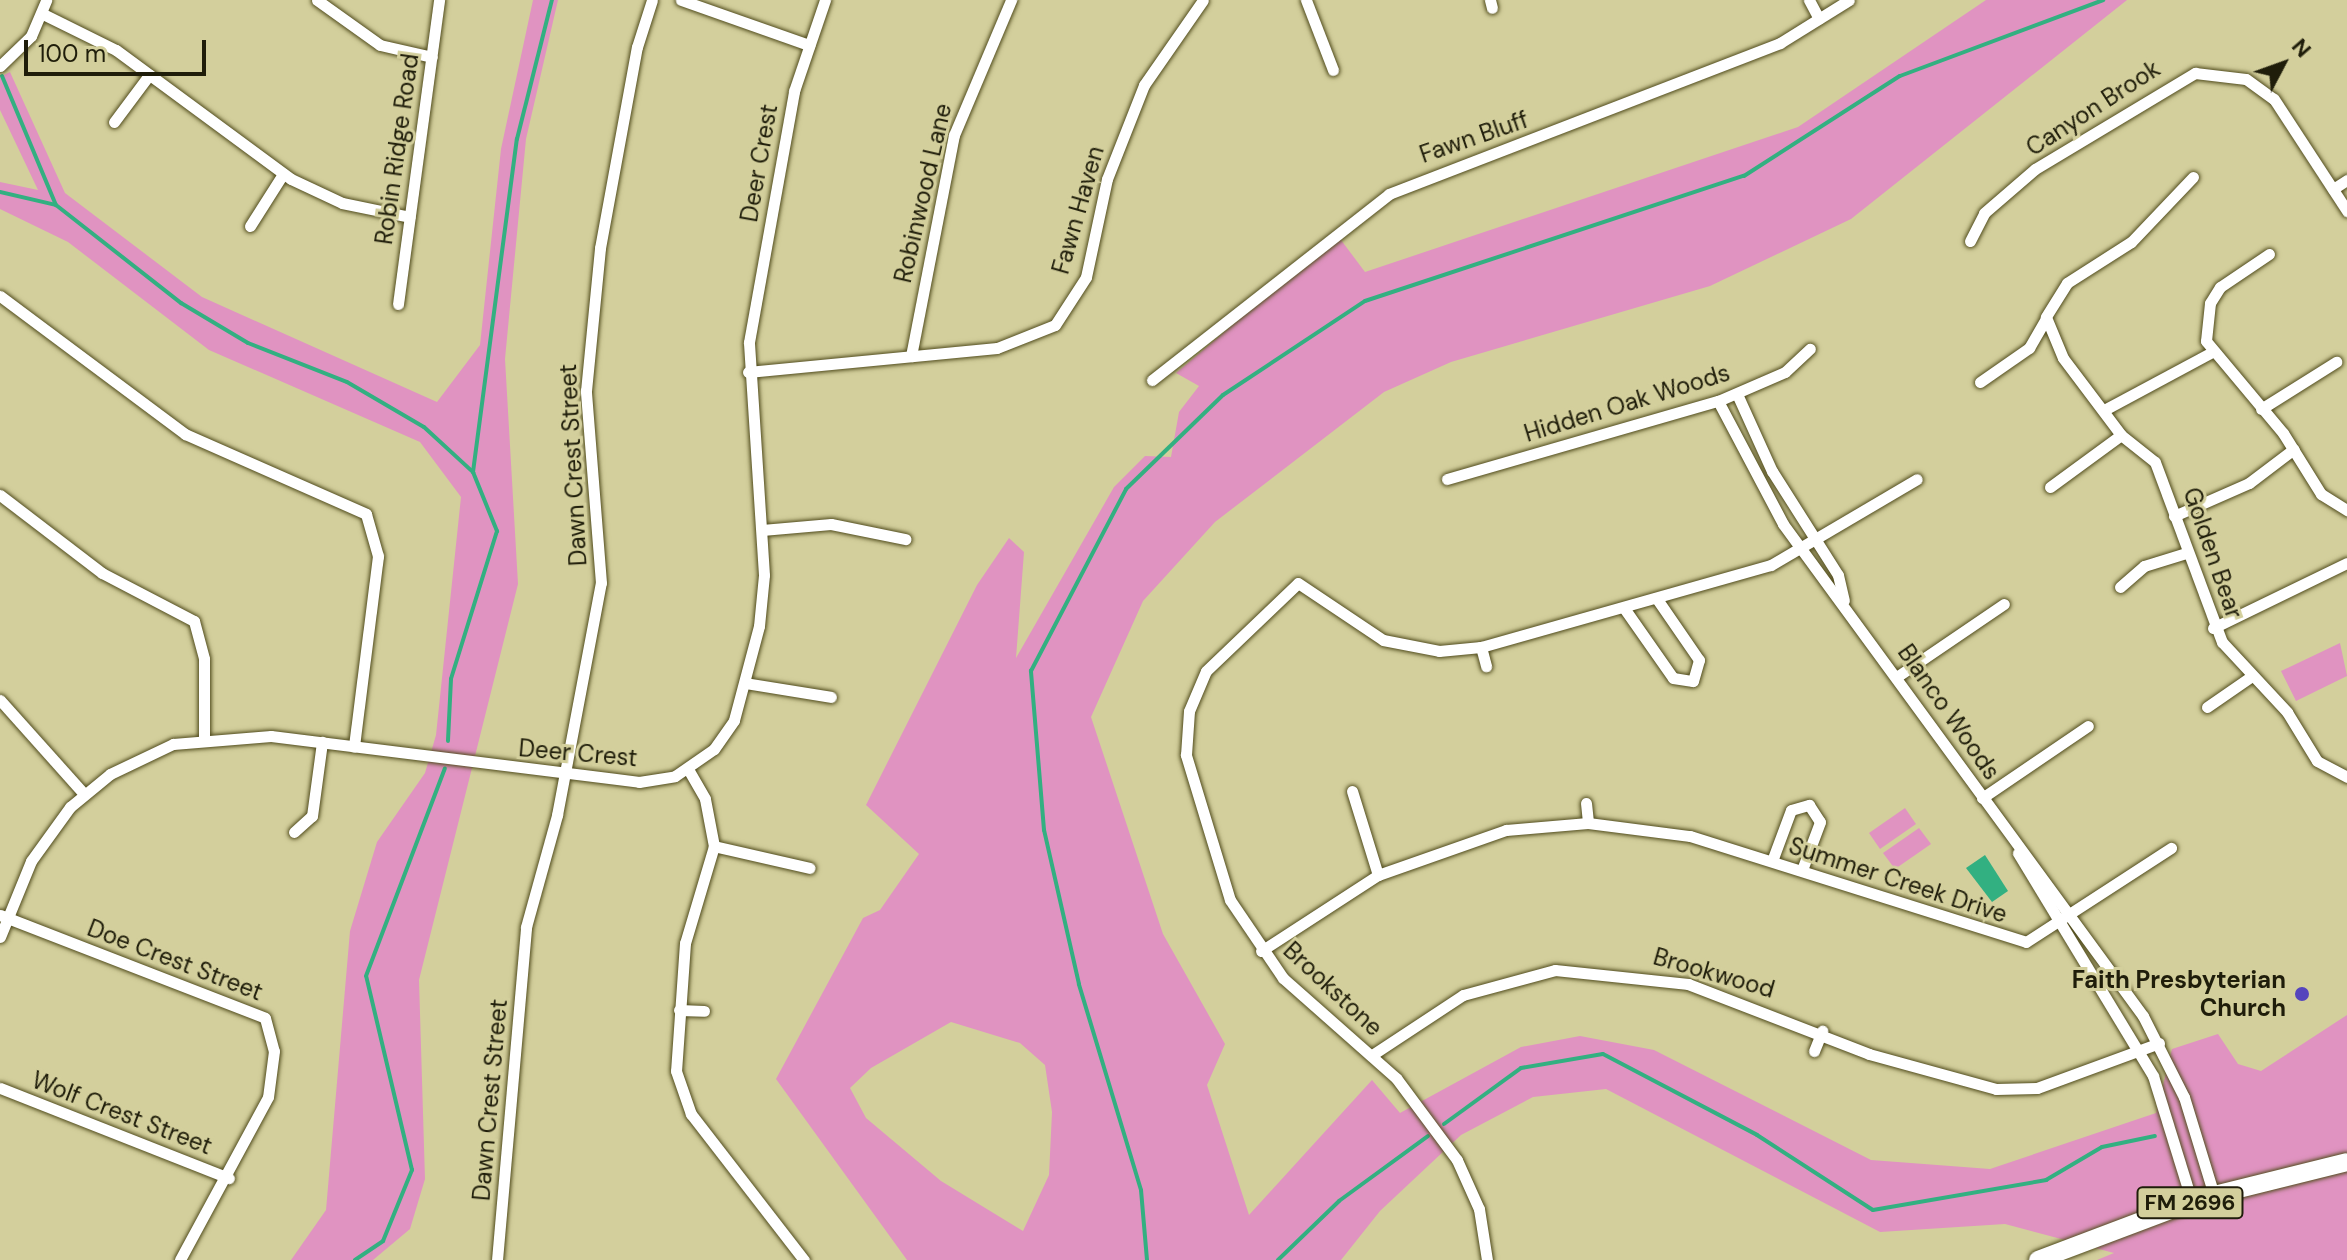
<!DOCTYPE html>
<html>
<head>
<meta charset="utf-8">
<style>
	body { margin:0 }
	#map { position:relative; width:2347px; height:1260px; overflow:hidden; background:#d3cf9c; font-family:"DM Sans",sans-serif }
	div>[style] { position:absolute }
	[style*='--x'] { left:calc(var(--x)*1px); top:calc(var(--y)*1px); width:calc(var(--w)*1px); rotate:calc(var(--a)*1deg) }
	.green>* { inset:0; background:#e093c1 }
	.water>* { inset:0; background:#32b081 }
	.stream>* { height:4px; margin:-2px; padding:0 2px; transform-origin:2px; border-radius:2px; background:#32b081 }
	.roads { filter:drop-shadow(0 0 2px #514c1d) drop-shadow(0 0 2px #514c1d) }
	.street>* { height:11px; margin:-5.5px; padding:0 5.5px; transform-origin:5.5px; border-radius:5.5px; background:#fff }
	.primary>* { height:18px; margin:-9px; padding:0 9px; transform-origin:9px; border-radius:9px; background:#fff }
	.dots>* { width:22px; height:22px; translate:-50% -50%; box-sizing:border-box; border:4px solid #d3cf9c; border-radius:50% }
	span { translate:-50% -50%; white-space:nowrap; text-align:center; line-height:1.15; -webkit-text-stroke:6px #d3cf9c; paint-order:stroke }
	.shield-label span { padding:2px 6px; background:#d3cf9c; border:2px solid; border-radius:6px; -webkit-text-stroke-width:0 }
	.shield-label { font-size:22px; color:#1f1d0a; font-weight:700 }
	.street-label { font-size:24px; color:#1f1d0a }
	.poi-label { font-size:24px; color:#1f1d0a; font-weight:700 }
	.right { translate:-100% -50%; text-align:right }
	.north { position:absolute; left:2243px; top:24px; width:80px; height:80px; -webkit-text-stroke:6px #d3cf9c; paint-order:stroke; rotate:49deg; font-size:22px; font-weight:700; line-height:32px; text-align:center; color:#1f1d0a }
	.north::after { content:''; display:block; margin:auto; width:28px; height:36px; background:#1f1d0a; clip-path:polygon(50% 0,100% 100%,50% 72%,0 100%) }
	.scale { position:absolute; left:24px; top:40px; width:182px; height:36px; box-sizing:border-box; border:4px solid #1f1d0a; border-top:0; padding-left:10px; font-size:24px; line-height:28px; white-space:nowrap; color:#1f1d0a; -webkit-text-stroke:6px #d3cf9c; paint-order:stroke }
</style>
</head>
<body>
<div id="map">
	<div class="green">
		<i style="clip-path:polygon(533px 0,558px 0,526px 139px,505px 359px,518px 584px,419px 980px,425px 1179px,410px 1229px,373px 1260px,291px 1260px,326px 1210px,350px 931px,377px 842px,425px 773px,436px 735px,461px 497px,420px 442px,209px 350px,68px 242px,0 209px,0 182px,38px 190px,0 110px,0 77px,10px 72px,65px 193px,202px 297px,437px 402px,480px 345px,501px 149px)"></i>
		<i style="clip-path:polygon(evenodd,1986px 0,2127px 0,1851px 219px,1710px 286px,1451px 362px,1384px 392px,1215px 522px,1143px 601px,1091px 717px,1163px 934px,1225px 1044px,1207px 1085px,1249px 1215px,1372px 1080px,1400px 1113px,1521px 1047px,1580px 1036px,1654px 1050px,1871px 1160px,1990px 1169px,2156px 1113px,2172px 1049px,2218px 1034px,2238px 1064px,2261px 1071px,2347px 1015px,2347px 1260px,2097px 1260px,2114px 1253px,2005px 1224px,1880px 1232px,1606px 1089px,1533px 1097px,1461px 1135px,1380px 1211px,1341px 1260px,907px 1260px,776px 1079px,863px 918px,880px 910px,919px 854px,866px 805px,977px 585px,1009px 538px,1024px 552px,1016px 658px,1114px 487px,1145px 456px,1171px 457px,1179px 412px,1199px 386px,1176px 373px,1338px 236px,1365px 272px,1798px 127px,1986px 0,951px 1022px,1020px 1043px,1045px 1065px,1052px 1112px,1049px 1175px,1023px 1231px,941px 1181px,866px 1118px,850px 1088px,871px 1068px,951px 1022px)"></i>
		<i style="clip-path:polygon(2340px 643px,2347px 676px,2296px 701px,2281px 671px)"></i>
		<i style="clip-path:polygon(1905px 808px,1916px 824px,1880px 849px,1869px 833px)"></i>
		<i style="clip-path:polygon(1919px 828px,1931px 844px,1895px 869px,1883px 853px)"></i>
	</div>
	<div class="water">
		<i style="clip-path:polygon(1985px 855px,2008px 891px,1992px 902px,1966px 868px)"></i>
	</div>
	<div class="stream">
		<i style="--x:2;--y:76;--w:140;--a:67.3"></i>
		<i style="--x:0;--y:192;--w:57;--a:13.1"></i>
		<i style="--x:56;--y:205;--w:159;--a:38.1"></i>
		<i style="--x:181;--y:303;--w:78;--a:30.8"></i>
		<i style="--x:248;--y:343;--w:106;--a:21.5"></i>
		<i style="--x:347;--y:382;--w:89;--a:30.3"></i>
		<i style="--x:424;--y:427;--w:67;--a:42.6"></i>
		<i style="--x:473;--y:472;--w:64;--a:67.9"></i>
		<i style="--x:497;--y:531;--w:155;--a:107.3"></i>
		<i style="--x:451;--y:679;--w:62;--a:92.8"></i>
		<i style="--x:473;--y:472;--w:336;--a:-82.5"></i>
		<i style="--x:517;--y:139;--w:143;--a:-75.9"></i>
		<i style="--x:1444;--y:1124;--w:95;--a:-36"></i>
		<i style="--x:1521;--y:1068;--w:83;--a:-9.7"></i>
		<i style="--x:1603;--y:1054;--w:174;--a:27.7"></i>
		<i style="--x:1757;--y:1135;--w:138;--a:32.9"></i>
		<i style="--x:1873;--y:1210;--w:176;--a:-9.8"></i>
		<i style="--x:2046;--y:1180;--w:65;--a:-30.5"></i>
		<i style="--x:2102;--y:1147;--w:54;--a:-11.7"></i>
		<i style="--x:355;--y:1260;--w:34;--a:-34"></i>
		<i style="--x:383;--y:1241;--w:77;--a:-67.8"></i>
		<i style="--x:412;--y:1170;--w:199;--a:-103.3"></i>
		<i style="--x:366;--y:976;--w:222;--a:-69.2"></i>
		<i style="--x:1147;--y:1260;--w:70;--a:-94.9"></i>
		<i style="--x:1141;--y:1190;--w:215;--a:-106.8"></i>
		<i style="--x:1079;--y:984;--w:158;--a:-102.8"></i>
		<i style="--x:1044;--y:830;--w:160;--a:-94.7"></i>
		<i style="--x:1031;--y:671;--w:205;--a:-62.4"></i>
		<i style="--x:1126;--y:489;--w:135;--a:-44.1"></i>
		<i style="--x:1223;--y:395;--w:170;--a:-33.5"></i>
		<i style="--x:1365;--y:301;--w:399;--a:-18.3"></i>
		<i style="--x:1744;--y:176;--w:185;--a:-32.7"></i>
		<i style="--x:1900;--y:76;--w:217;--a:-20.5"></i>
		<i style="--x:1278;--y:1260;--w:85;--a:-44"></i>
		<i style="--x:1339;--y:1201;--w:110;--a:-36.1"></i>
	</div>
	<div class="roads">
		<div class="street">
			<i style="--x:317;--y:0;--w:77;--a:35.5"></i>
			<i style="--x:380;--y:45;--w:53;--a:13"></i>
			<i style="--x:681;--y:0;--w:136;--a:19.4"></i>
			<i style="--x:1306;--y:0;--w:75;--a:68.9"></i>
			<i style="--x:1490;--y:0;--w:8;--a:76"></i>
			<i style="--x:1809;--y:0;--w:21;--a:62"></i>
			<i style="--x:43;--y:14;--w:81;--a:26.3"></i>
			<i style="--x:116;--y:50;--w:217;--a:36.4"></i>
			<i style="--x:291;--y:179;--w:56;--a:25.2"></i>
			<i style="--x:342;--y:203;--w:69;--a:11.6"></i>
			<i style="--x:0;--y:66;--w:43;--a:-44.1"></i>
			<i style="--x:31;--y:36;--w:39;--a:-67"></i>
			<i style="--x:114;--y:122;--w:59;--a:-53.3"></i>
			<i style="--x:2193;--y:177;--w:90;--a:133.6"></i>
			<i style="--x:2131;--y:242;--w:76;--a:147.4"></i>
			<i style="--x:2067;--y:283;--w:40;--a:122"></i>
			<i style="--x:2046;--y:317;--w:44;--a:67.5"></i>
			<i style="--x:2063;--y:358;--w:96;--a:53"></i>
			<i style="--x:2121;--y:435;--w:43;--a:38.5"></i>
			<i style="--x:2155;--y:462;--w:192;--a:69.6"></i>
			<i style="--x:2222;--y:642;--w:96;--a:47.1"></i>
			<i style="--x:2287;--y:712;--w:57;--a:58.5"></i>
			<i style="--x:2317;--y:761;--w:34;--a:28"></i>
			<i style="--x:2333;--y:189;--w:17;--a:-33"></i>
			<i style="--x:250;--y:226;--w:62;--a:-57.6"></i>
			<i style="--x:1970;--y:241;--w:31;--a:-63"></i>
			<i style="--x:1984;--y:213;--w:67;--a:-40.8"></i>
			<i style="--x:2035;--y:169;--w:187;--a:-31"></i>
			<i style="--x:2195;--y:73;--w:51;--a:6.7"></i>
			<i style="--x:2246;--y:79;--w:34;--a:36"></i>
			<i style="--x:2274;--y:99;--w:134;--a:56.9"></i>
			<i style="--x:2269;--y:254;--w:59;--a:146"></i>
			<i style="--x:2220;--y:287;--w:19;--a:122"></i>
			<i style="--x:2210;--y:303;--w:38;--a:96"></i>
			<i style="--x:2206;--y:341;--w:120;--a:50.1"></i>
			<i style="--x:2283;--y:433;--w:72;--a:58.1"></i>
			<i style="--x:2321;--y:494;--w:31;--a:32"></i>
			<i style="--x:0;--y:296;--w:231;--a:36.7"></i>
			<i style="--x:185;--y:434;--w:198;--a:23.8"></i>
			<i style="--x:366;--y:514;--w:44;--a:74.1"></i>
			<i style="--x:378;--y:556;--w:192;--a:97.2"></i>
			<i style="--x:398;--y:304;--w:307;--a:-82.3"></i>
			<i style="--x:911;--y:356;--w:225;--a:-79"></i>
			<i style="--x:954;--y:135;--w:147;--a:-67.1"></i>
			<i style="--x:748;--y:372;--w:250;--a:-5.5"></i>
			<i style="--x:997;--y:348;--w:62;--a:-21.6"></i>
			<i style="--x:1055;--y:325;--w:57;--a:-57.1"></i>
			<i style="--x:1086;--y:277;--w:100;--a:-77.9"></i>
			<i style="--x:1107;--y:179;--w:101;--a:-68.5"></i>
			<i style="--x:1144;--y:85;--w:103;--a:-55.2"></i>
			<i style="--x:1152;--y:380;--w:301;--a:-38.1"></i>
			<i style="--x:1389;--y:194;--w:419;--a:-21.1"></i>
			<i style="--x:1780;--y:43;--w:81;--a:-31.9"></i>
			<i style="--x:1980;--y:382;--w:60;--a:-34.8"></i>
			<i style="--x:2029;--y:348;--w:34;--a:-60"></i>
			<i style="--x:1737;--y:394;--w:85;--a:65.6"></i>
			<i style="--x:1772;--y:471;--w:123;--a:57.6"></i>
			<i style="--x:1838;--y:575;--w:26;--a:77"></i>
			<i style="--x:1718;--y:401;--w:139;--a:62.1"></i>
			<i style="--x:1783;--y:524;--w:610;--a:53.81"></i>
			<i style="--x:2143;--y:1016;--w:91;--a:63.2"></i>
			<i style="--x:2184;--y:1097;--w:102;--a:73"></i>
			<i style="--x:2261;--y:409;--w:89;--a:-32.1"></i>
			<i style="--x:2104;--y:410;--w:123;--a:-28.2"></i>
			<i style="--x:1447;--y:479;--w:282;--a:-16.1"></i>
			<i style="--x:1718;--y:401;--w:73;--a:-23.4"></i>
			<i style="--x:1785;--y:372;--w:34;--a:-43"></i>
			<i style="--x:2050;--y:487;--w:88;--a:-36.2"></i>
			<i style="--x:0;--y:495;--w:128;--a:37.4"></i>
			<i style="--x:102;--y:573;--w:104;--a:27.6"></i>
			<i style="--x:194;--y:621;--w:39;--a:75"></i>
			<i style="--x:204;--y:659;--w:78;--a:90"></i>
			<i style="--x:2174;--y:516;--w:82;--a:-23.7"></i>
			<i style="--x:2249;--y:483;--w:56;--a:-37.1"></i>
			<i style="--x:762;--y:530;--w:69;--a:-5"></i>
			<i style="--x:831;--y:524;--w:76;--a:11.5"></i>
			<i style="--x:2120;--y:587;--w:32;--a:-41"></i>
			<i style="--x:2144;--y:566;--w:44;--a:-17.2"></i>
			<i style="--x:1624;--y:608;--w:85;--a:55"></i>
			<i style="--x:1673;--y:678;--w:20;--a:9"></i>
			<i style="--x:1693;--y:681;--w:22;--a:-74"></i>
			<i style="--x:1699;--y:660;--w:74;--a:-124.5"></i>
			<i style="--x:2213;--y:628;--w:149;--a:-25.9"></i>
			<i style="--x:1481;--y:647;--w:20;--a:75"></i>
			<i style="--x:1898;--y:676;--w:128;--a:-34.2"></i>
			<i style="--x:745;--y:683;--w:87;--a:9.2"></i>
			<i style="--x:0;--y:700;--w:126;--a:48.2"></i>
			<i style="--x:2207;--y:707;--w:51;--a:-34.6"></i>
			<i style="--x:688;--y:769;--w:34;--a:60"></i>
			<i style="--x:705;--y:799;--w:48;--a:79.2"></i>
			<i style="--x:714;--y:846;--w:101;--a:106.6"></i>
			<i style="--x:685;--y:943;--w:128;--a:94"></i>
			<i style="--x:676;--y:1071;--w:46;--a:70.8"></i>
			<i style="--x:691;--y:1114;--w:185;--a:52.3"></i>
			<i style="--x:1352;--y:791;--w:88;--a:72.8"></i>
			<i style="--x:1982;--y:798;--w:128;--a:-34.2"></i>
			<i style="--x:1586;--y:803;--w:20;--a:84"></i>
			<i style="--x:294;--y:832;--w:24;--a:-42"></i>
			<i style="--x:312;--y:816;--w:75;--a:-82.3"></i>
			<i style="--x:714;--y:846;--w:98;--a:12.9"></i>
			<i style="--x:2018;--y:853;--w:261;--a:58.8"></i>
			<i style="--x:2153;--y:1076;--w:132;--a:72.8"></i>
			<i style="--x:1772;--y:861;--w:54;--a:-69.6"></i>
			<i style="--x:1791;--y:810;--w:19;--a:-16"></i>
			<i style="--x:1809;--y:805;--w:20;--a:57"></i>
			<i style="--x:1820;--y:822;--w:51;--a:110.6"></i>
			<i style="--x:0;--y:915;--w:284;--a:21.2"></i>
			<i style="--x:265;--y:1018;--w:34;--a:75"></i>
			<i style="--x:274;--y:1051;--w:46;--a:97.4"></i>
			<i style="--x:268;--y:1097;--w:185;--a:118.4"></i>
			<i style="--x:0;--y:937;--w:82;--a:-67.8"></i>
			<i style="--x:31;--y:861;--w:67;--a:-54.2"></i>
			<i style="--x:70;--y:807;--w:52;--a:-39.5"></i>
			<i style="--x:110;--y:774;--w:70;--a:-25.5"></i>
			<i style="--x:173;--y:744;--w:98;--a:-4.7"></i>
			<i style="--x:271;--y:736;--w:371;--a:7.1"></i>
			<i style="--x:639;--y:782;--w:36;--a:-9"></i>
			<i style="--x:675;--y:776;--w:47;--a:-34.7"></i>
			<i style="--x:714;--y:749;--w:35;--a:-55"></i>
			<i style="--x:734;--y:720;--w:97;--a:-75.1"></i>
			<i style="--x:759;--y:626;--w:51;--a:-84.4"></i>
			<i style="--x:764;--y:575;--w:233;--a:-93.7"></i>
			<i style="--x:749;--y:342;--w:255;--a:-79.8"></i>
			<i style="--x:794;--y:91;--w:96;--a:-71.2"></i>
			<i style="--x:1261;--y:951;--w:140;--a:-33"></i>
			<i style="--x:1378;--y:875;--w:136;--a:-19.4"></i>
			<i style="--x:1506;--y:830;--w:82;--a:-4.9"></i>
			<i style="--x:1588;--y:823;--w:103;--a:7.3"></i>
			<i style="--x:1690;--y:836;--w:352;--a:17.5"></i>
			<i style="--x:2026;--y:942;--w:173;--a:-33"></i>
			<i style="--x:679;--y:1010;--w:25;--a:2"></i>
			<i style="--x:1814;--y:1051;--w:22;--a:-68"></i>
			<i style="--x:1372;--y:1055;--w:109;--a:-33.4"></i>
			<i style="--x:1463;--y:995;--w:95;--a:-15.2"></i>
			<i style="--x:1555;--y:970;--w:134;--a:6"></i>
			<i style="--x:1688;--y:984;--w:194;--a:21.1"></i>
			<i style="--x:1869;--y:1054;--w:132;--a:15.4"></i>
			<i style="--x:1996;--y:1089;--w:41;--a:-1.4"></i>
			<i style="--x:2037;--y:1088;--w:130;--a:-20.2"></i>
			<i style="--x:0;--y:1088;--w:246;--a:21.5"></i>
			<i style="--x:497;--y:1260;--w:334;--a:-85"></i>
			<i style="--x:526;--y:927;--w:116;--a:-74.5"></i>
			<i style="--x:557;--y:815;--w:236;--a:-79.3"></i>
			<i style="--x:601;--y:583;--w:193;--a:-94.5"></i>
			<i style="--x:586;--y:391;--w:144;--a:-84.4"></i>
			<i style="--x:600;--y:248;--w:204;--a:-79.6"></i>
			<i style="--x:637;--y:47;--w:49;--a:-72.3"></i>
			<i style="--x:1487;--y:1260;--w:52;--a:-98.9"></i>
			<i style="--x:1479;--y:1209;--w:54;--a:-114.2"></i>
			<i style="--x:1457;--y:1160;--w:102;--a:-126.6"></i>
			<i style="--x:1396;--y:1078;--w:151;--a:-138.5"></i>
			<i style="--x:1283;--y:978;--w:94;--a:-124.2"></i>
			<i style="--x:1230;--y:900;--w:152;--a:-106.9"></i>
			<i style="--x:1186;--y:755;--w:44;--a:-86.1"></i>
			<i style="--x:1189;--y:711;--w:43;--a:-67"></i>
			<i style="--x:1206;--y:671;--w:127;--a:-43.7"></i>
			<i style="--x:1298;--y:583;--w:102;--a:33.8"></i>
			<i style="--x:1383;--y:640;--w:57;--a:11.1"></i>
			<i style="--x:1439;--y:651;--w:42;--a:-5.4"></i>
			<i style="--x:1481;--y:647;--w:301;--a:-15.8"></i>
			<i style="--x:1771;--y:565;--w:169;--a:-30.5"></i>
		</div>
		<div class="primary">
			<i style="--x:2038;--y:1260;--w:175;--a:-20.7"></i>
			<i style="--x:2202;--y:1198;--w:149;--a:-13.9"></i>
		</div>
	</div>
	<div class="dots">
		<i style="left:2302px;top:994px;background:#5545bd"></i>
	</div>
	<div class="shield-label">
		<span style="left:2190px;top:1203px">FM 2696</span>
	</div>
	<div class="street-label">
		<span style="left:2093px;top:108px;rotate:-33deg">Canyon Brook</span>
		<span style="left:1474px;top:137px;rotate:-19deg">Fawn Bluff</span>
		<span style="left:397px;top:149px;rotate:-82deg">Robin Ridge Road</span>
		<span style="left:759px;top:163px;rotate:-80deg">Deer Crest</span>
		<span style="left:923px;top:193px;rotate:-77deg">Robinwood Lane</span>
		<span style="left:1078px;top:210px;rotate:-74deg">Fawn Haven</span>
		<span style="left:1627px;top:403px;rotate:-17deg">Hidden Oak Woods</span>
		<span style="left:573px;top:465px;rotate:-93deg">Dawn Crest Street</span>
		<span style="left:2213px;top:553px;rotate:71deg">Golden Bear</span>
		<span style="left:1949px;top:712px;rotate:55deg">Blanco Woods</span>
		<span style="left:578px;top:753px;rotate:5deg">Deer Crest</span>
		<span style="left:1898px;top:880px;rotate:18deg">Summer Creek Drive</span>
		<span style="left:175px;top:960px;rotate:21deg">Doe Crest Street</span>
		<span style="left:1714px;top:973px;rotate:16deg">Brookwood</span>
		<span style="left:1333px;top:989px;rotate:43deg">Brookstone</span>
		<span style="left:490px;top:1100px;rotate:-85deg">Dawn Crest Street</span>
		<span style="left:122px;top:1113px;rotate:21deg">Wolf Crest Street</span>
	</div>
	<div class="poi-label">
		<span class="right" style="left:2286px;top:994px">Faith Presbyterian<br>Church</span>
	</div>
	<div class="north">N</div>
	<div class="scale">100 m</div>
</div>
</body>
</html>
